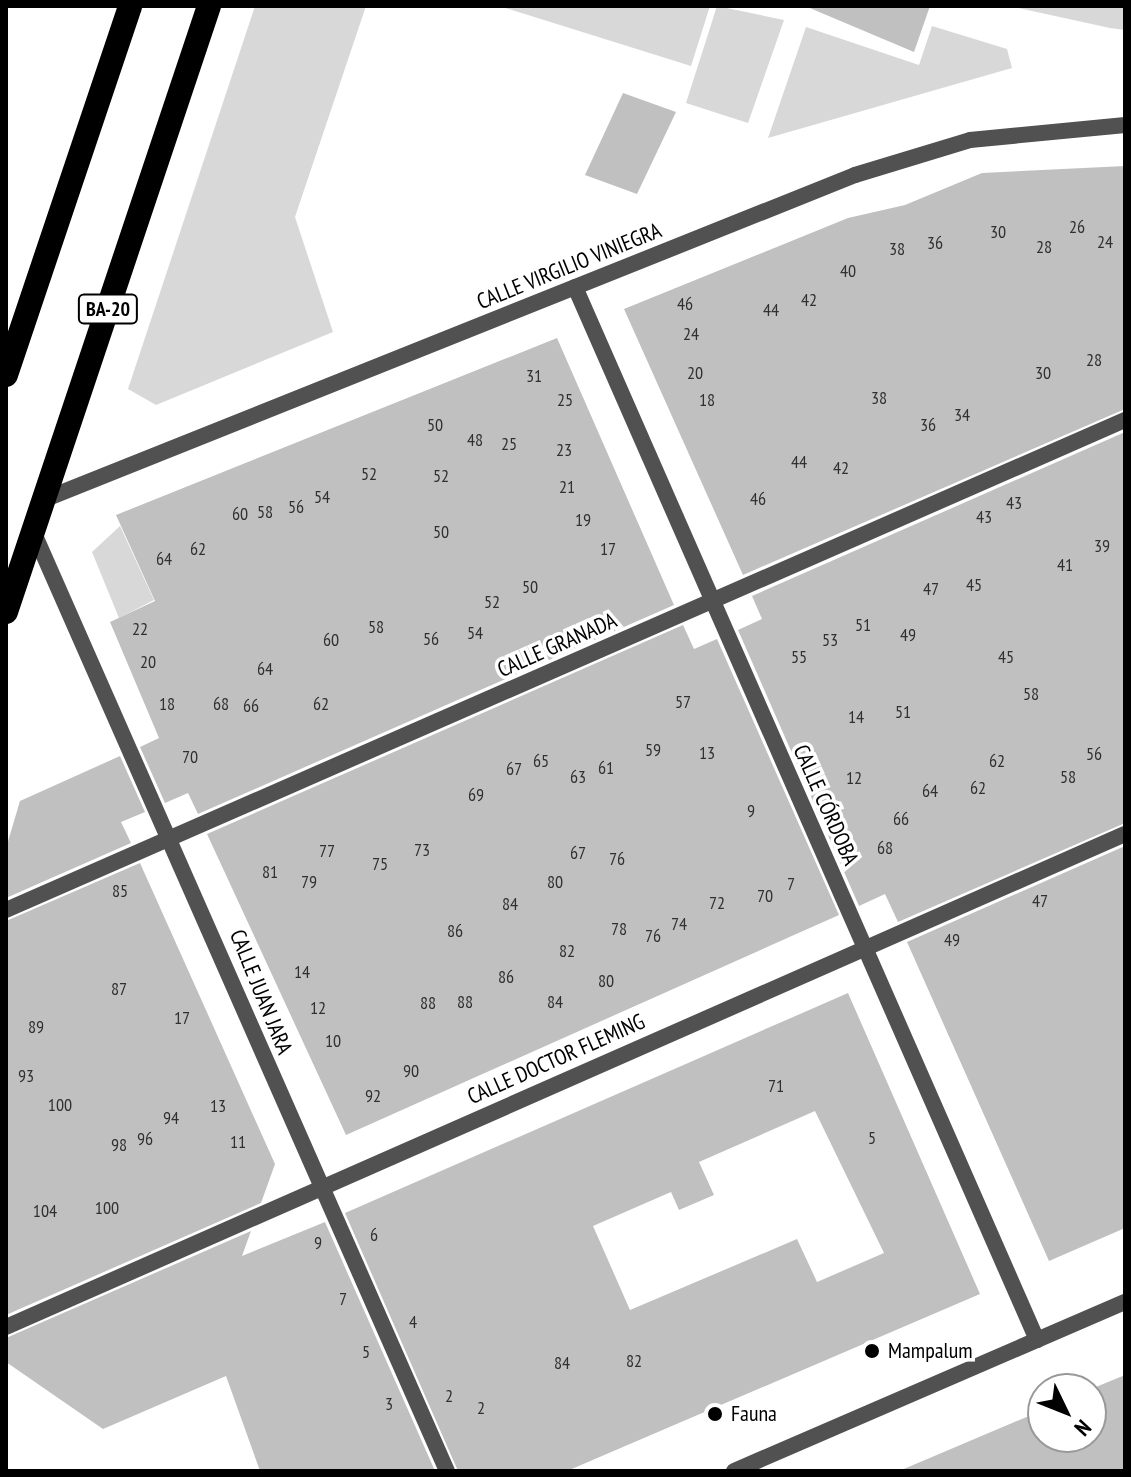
<!DOCTYPE html>
<html>
<head>
<meta charset="utf-8">
<style>
	body { margin:0 }
	#map { position:relative; width:1131px; height:1477px; overflow:hidden; background:#fff; font-family:"PT Sans Narrow",sans-serif }
	div>[style] { position:absolute }
	[style*='--x'] { left:calc(var(--x)*1px); top:calc(var(--y)*1px); width:calc(var(--w)*1px); rotate:calc(var(--a)*1deg) }
	.green>* { inset:0; background:#d8d8d8 }
	.building>* { inset:0; background:#c0c0c0 }
	.street>* { height:16px; margin:-8px; padding:0 8px; transform-origin:8px; border-radius:8px; background:#515151 }
	.highway>* { height:24px; margin:-12px; padding:0 12px; transform-origin:12px; border-radius:12px; background:#000 }
	.dots>* { width:22px; height:22px; translate:-50% -50%; box-sizing:border-box; border:4px solid #fff; border-radius:50% }
	span { translate:-50% -50%; white-space:nowrap; text-align:center; line-height:1.15; -webkit-text-stroke:7px #fff; paint-order:stroke }
	.number-label { font-size:18px; color:#303030 }
	.number-label span { -webkit-text-stroke-width:0 }
	.shield-label span { padding:2px 6px; background:#fff; border:2px solid; border-radius:6px; -webkit-text-stroke-width:0 }
	.shield-label { font-size:20px; color:#000; font-weight:700 }
	.street-label { font-size:22px; color:#000 }
	.poi-label { font-size:22px; color:#000 }
	.left { translate:0 -50%; text-align:left }
	.frame { position:absolute; inset:0; border:8px solid #000; pointer-events:none }
	.north { position:absolute; left:1027px; top:1373px; width:80px; height:80px; box-sizing:border-box; background:#fff; border:2px solid #999; border-radius:50%; rotate:133deg; font-size:22px; font-weight:700; line-height:32px; text-align:center; color:#000 }
	.north::after { content:''; display:block; margin:auto; width:28px; height:36px; background:#000; clip-path:polygon(50% 0,100% 100%,50% 72%,0 100%) }
</style>
</head>
<body>
<div id="map">
	<div class="green">
		<i style="clip-path:polygon(255px 6px,366px 6px,295px 217px,333px 332px,156px 405px,128px 389px)"></i>
		<i style="clip-path:polygon(499px 6px,710px 6px,691px 66px)"></i>
		<i style="clip-path:polygon(717px 6px,784px 20px,748px 123px,686px 103px)"></i>
		<i style="clip-path:polygon(1009px 6px,1125px 6px,1125px 30px,1110px 28px)"></i>
		<i style="clip-path:polygon(932px 26px,1007px 49px,1012px 68px,768px 138px,806px 27px,919px 65px)"></i>
		<i style="clip-path:polygon(120px 526px,154px 600px,119px 618px,92px 552px)"></i>
	</div>
	<div class="building">
		<i style="clip-path:polygon(805px 6px,930px 6px,914px 52px)"></i>
		<i style="clip-path:polygon(623px 93px,676px 112px,637px 194px,585px 175px)"></i>
		<i style="clip-path:polygon(1125px 166px,1125px 409px,743px 575px,624px 309px,848px 218px,905px 205px,982px 173px)"></i>
		<i style="clip-path:polygon(557px 338px,674px 605px,198px 814px,188px 793px,165px 803px,140px 747px,159px 738px,110px 622px,155px 601px,116px 515px)"></i>
		<i style="clip-path:polygon(1125px 432px,1125px 823px,898px 922px,885px 894px,859px 906px,738px 630px,762px 619px,752px 596px)"></i>
		<i style="clip-path:polygon(683px 625px,694px 649px,717px 639px,839px 915px,346px 1135px,207px 834px)"></i>
		<i style="clip-path:polygon(120px 756px,145px 812px,121px 822px,131px 843px,6px 898px,6px 848px,20px 801px)"></i>
		<i style="clip-path:polygon(1125px 846px,1125px 1228px,1049px 1261px,907px 942px)"></i>
		<i style="clip-path:polygon(140px 863px,275px 1164px,261px 1203px,6px 1315px,6px 921px)"></i>
		<i style="clip-path:polygon(evenodd,848px 993px,980px 1294px,567px 1471px,458px 1471px,345px 1213px,848px 993px,815px 1111px,884px 1253px,817px 1282px,797px 1239px,630px 1310px,593px 1226px,671px 1192px,679px 1210px,714px 1195px,699px 1162px,815px 1111px)"></i>
		<i style="clip-path:polygon(325px 1222px,435px 1471px,260px 1471px,226px 1376px,103px 1429px,6px 1362px,6px 1338px,251px 1231px,242px 1256px)"></i>
		<i style="clip-path:polygon(1125px 1375px,1125px 1471px,899px 1471px,1043px 1410px,1043px 1437px,1091px 1437px,1091px 1389px)"></i>
	</div>
	<div class="street">
		<i style="--x:575;--y:287;--w:1150;--a:66.31"></i>
		<i style="--x:43;--y:500;--w:875;--a:-21.81"></i>
		<i style="--x:855;--y:175;--w:120;--a:-16.9"></i>
		<i style="--x:970;--y:140;--w:156;--a:-5.5"></i>
		<i style="--x:33;--y:531;--w:1027;--a:66.23"></i>
		<i style="--x:6;--y:910;--w:1222;--a:-23.65"></i>
		<i style="--x:6;--y:1327;--w:1223;--a:-23.78"></i>
		<i style="--x:734;--y:1471;--w:426;--a:-23.4"></i>
	</div>
	<div class="highway">
		<i style="--x:6;--y:375;--w:389;--a:-71.4"></i>
		<i style="--x:6;--y:612;--w:639;--a:-71.48"></i>
	</div>
	<div class="dots">
		<i style="left:872px;top:1351px;background:#000"></i>
		<i style="left:715px;top:1414px;background:#000"></i>
	</div>
	<div class="number-label">
		<span style="left:1077px;top:227px">26</span>
		<span style="left:998px;top:232px">30</span>
		<span style="left:1105px;top:242px">24</span>
		<span style="left:935px;top:243px">36</span>
		<span style="left:1044px;top:247px">28</span>
		<span style="left:897px;top:249px">38</span>
		<span style="left:848px;top:271px">40</span>
		<span style="left:809px;top:300px">42</span>
		<span style="left:685px;top:304px">46</span>
		<span style="left:771px;top:310px">44</span>
		<span style="left:691px;top:334px">24</span>
		<span style="left:1094px;top:360px">28</span>
		<span style="left:695px;top:373px">20</span>
		<span style="left:1043px;top:373px">30</span>
		<span style="left:534px;top:376px">31</span>
		<span style="left:879px;top:398px">38</span>
		<span style="left:565px;top:400px">25</span>
		<span style="left:707px;top:400px">18</span>
		<span style="left:962px;top:415px">34</span>
		<span style="left:435px;top:425px">50</span>
		<span style="left:928px;top:425px">36</span>
		<span style="left:475px;top:440px">48</span>
		<span style="left:509px;top:444px">25</span>
		<span style="left:564px;top:450px">23</span>
		<span style="left:799px;top:462px">44</span>
		<span style="left:841px;top:468px">42</span>
		<span style="left:369px;top:474px">52</span>
		<span style="left:441px;top:476px">52</span>
		<span style="left:567px;top:487px">21</span>
		<span style="left:322px;top:497px">54</span>
		<span style="left:758px;top:499px">46</span>
		<span style="left:1014px;top:503px">43</span>
		<span style="left:296px;top:507px">56</span>
		<span style="left:265px;top:512px">58</span>
		<span style="left:240px;top:514px">60</span>
		<span style="left:984px;top:517px">43</span>
		<span style="left:583px;top:520px">19</span>
		<span style="left:441px;top:532px">50</span>
		<span style="left:1102px;top:546px">39</span>
		<span style="left:198px;top:549px">62</span>
		<span style="left:608px;top:549px">17</span>
		<span style="left:164px;top:559px">64</span>
		<span style="left:1065px;top:565px">41</span>
		<span style="left:974px;top:585px">45</span>
		<span style="left:530px;top:587px">50</span>
		<span style="left:931px;top:589px">47</span>
		<span style="left:492px;top:602px">52</span>
		<span style="left:863px;top:625px">51</span>
		<span style="left:376px;top:627px">58</span>
		<span style="left:140px;top:629px">22</span>
		<span style="left:475px;top:633px">54</span>
		<span style="left:908px;top:635px">49</span>
		<span style="left:431px;top:639px">56</span>
		<span style="left:331px;top:640px">60</span>
		<span style="left:830px;top:640px">53</span>
		<span style="left:799px;top:657px">55</span>
		<span style="left:1006px;top:657px">45</span>
		<span style="left:148px;top:662px">20</span>
		<span style="left:265px;top:669px">64</span>
		<span style="left:1031px;top:694px">58</span>
		<span style="left:683px;top:702px">57</span>
		<span style="left:167px;top:704px">18</span>
		<span style="left:221px;top:704px">68</span>
		<span style="left:321px;top:704px">62</span>
		<span style="left:251px;top:706px">66</span>
		<span style="left:903px;top:712px">51</span>
		<span style="left:856px;top:717px">14</span>
		<span style="left:653px;top:750px">59</span>
		<span style="left:707px;top:753px">13</span>
		<span style="left:1094px;top:754px">56</span>
		<span style="left:190px;top:757px">70</span>
		<span style="left:541px;top:761px">65</span>
		<span style="left:997px;top:761px">62</span>
		<span style="left:606px;top:768px">61</span>
		<span style="left:514px;top:769px">67</span>
		<span style="left:578px;top:777px">63</span>
		<span style="left:1068px;top:777px">58</span>
		<span style="left:854px;top:778px">12</span>
		<span style="left:978px;top:788px">62</span>
		<span style="left:930px;top:791px">64</span>
		<span style="left:476px;top:795px">69</span>
		<span style="left:751px;top:811px">9</span>
		<span style="left:901px;top:819px">66</span>
		<span style="left:885px;top:848px">68</span>
		<span style="left:422px;top:850px">73</span>
		<span style="left:327px;top:851px">77</span>
		<span style="left:578px;top:853px">67</span>
		<span style="left:617px;top:859px">76</span>
		<span style="left:380px;top:864px">75</span>
		<span style="left:270px;top:872px">81</span>
		<span style="left:309px;top:882px">79</span>
		<span style="left:555px;top:882px">80</span>
		<span style="left:791px;top:884px">7</span>
		<span style="left:120px;top:891px">85</span>
		<span style="left:765px;top:896px">70</span>
		<span style="left:1040px;top:901px">47</span>
		<span style="left:717px;top:903px">72</span>
		<span style="left:510px;top:904px">84</span>
		<span style="left:679px;top:924px">74</span>
		<span style="left:619px;top:929px">78</span>
		<span style="left:455px;top:931px">86</span>
		<span style="left:653px;top:936px">76</span>
		<span style="left:952px;top:940px">49</span>
		<span style="left:567px;top:951px">82</span>
		<span style="left:302px;top:972px">14</span>
		<span style="left:506px;top:977px">86</span>
		<span style="left:606px;top:981px">80</span>
		<span style="left:119px;top:989px">87</span>
		<span style="left:465px;top:1002px">88</span>
		<span style="left:555px;top:1002px">84</span>
		<span style="left:428px;top:1003px">88</span>
		<span style="left:318px;top:1008px">12</span>
		<span style="left:182px;top:1018px">17</span>
		<span style="left:36px;top:1027px">89</span>
		<span style="left:333px;top:1041px">10</span>
		<span style="left:411px;top:1071px">90</span>
		<span style="left:26px;top:1076px">93</span>
		<span style="left:776px;top:1086px">71</span>
		<span style="left:373px;top:1096px">92</span>
		<span style="left:60px;top:1105px">100</span>
		<span style="left:218px;top:1106px">13</span>
		<span style="left:171px;top:1118px">94</span>
		<span style="left:872px;top:1138px">5</span>
		<span style="left:145px;top:1139px">96</span>
		<span style="left:238px;top:1142px">11</span>
		<span style="left:119px;top:1145px">98</span>
		<span style="left:107px;top:1208px">100</span>
		<span style="left:45px;top:1211px">104</span>
		<span style="left:374px;top:1235px">6</span>
		<span style="left:318px;top:1243px">9</span>
		<span style="left:343px;top:1299px">7</span>
		<span style="left:413px;top:1322px">4</span>
		<span style="left:366px;top:1352px">5</span>
		<span style="left:634px;top:1361px">82</span>
		<span style="left:562px;top:1363px">84</span>
		<span style="left:449px;top:1396px">2</span>
		<span style="left:389px;top:1404px">3</span>
		<span style="left:481px;top:1408px">2</span>
	</div>
	<div class="shield-label">
		<span style="left:108px;top:309px">BA-20</span>
	</div>
	<div class="street-label">
		<span style="left:569px;top:266px;rotate:-22deg">CALLE VIRGILIO VINIEGRA</span>
		<span style="left:557px;top:645px;rotate:-24deg">CALLE GRANADA</span>
		<span style="left:826px;top:805px;rotate:66deg">CALLE CÓRDOBA</span>
		<span style="left:261px;top:992px;rotate:68deg">CALLE JUAN JARA</span>
		<span style="left:556px;top:1059px;rotate:-24deg">CALLE DOCTOR FLEMING</span>
	</div>
	<div class="poi-label">
		<span class="left" style="left:888px;top:1351px">Mampalum</span>
		<span class="left" style="left:731px;top:1414px">Fauna</span>
	</div>
	<div class="frame"></div>
	<div class="north">N</div>
</div>
</body>
</html>
